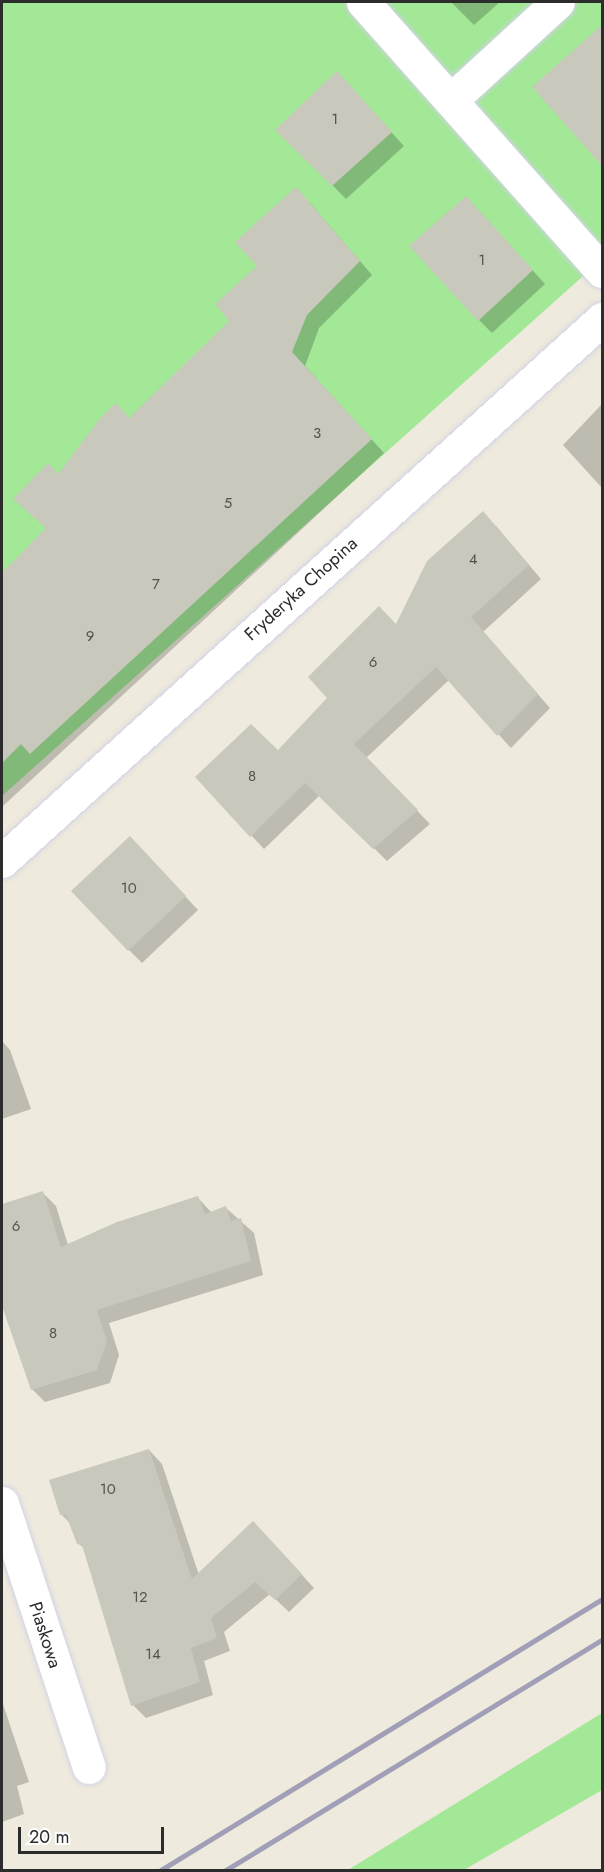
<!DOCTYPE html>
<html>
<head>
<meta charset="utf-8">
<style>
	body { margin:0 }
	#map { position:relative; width:604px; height:1872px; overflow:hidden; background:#eeeadd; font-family:Jost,sans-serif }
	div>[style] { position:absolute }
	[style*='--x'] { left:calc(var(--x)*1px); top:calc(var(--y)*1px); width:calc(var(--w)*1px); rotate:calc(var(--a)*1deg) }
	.green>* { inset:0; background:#a2e896 }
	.shadow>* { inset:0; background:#0003 }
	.building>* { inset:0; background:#c9c8bc }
	.roads { filter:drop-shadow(0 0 2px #d2d2e5) drop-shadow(0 0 2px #d2d2e5) }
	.street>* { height:33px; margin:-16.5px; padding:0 16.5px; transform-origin:16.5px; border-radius:16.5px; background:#fff }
	.rail>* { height:4.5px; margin:-2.25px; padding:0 2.25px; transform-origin:2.25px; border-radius:2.25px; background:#a09fb7 }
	span { translate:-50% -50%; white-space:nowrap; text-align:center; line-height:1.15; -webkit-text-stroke:6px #fff; paint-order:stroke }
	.number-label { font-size:15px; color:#535350 }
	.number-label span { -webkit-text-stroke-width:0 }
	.street-label { font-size:18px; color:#2c2c2c }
	.frame { position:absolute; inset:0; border:3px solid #2c2c2c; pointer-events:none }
	.scale { position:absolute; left:18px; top:1827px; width:146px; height:27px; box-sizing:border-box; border:3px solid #2c2c2c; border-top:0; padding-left:8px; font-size:18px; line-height:21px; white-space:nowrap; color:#2c2c2c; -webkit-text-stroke:4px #fff; paint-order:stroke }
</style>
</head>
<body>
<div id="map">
	<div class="green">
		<i style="clip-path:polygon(2px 2px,602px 2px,602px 259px,2px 796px)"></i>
		<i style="clip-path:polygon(602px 1713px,602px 1790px,464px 1870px,348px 1870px)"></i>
	</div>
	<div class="shadow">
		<i style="clip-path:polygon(451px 2px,500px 2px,474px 25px)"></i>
		<i style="clip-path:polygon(350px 87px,404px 146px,346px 199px,278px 130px)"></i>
		<i style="clip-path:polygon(309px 202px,372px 275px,319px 328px,305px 366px,384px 453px,2px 807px,2px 681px,27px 659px,2px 667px,2px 576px,47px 529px,15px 499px,58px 476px,130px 419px,231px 321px,259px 266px)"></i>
		<i style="clip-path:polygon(479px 211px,545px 284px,492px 333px,479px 320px)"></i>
		<i style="clip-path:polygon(602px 404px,602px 488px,563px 445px)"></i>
		<i style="clip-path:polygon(496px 526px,541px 579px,483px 632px,550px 708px,511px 748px,449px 680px,366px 758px,430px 824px,387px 861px,320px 795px,264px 849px,197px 777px,279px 752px,396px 626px)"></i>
		<i style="clip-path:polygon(143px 851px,198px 910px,142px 963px,129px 950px)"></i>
		<i style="clip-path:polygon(2px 1041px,10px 1050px,31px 1109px,2px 1119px)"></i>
		<i style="clip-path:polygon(43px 1193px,56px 1206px,68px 1245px,198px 1198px,212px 1213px,226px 1208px,254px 1233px,263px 1275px,109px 1323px,119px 1355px,110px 1383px,45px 1402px,32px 1389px,2px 1298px,2px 1206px)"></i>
		<i style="clip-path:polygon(149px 1450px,162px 1464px,199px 1575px,266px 1536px,314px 1588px,289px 1612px,270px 1594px,224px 1632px,230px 1651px,204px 1661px,213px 1695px,146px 1718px,133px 1705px,85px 1549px,78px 1543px,72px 1525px,61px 1514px)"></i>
		<i style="clip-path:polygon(2px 1701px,29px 1782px,17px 1786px,24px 1814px,2px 1822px)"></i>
	</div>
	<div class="building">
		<i style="clip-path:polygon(603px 24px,603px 167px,532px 87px)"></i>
		<i style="clip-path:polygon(337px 71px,392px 132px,332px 186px,275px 130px)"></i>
		<i style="clip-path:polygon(296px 187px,360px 261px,307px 315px,292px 352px,372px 439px,30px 754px,21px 744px,2px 763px,2px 573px,46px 528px,13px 499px,48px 463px,58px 474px,101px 417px,116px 403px,129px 418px,229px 321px,215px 304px,257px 266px,235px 242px)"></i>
		<i style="clip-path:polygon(466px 196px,533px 270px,478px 321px,409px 246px)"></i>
		<i style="clip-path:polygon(483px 511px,529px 565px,471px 617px,538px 694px,497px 736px,436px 667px,354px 744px,418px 810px,373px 849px,305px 783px,250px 837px,195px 777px,251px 724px,278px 750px,327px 698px,308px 677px,379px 606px,396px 624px,427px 561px)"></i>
		<i style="clip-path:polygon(130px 836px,186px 896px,128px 951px,71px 891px)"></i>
		<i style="clip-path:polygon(43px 1191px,61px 1247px,117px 1222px,198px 1196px,205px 1214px,226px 1206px,231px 1221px,241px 1218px,251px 1261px,97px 1310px,107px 1341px,97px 1370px,31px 1390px,2px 1306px,2px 1204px)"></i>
		<i style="clip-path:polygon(149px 1449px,192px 1579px,253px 1521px,302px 1574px,275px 1600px,255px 1582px,211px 1618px,217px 1638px,191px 1648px,200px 1682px,131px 1706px,82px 1545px,77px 1544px,66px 1515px,60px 1515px,49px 1480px)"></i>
	</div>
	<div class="roads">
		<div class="street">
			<i style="--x:363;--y:2;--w:360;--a:48.4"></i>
			<i style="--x:451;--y:100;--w:145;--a:-42.5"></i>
			<i style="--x:2;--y:861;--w:809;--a:-42.09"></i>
			<i style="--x:2;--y:1503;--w:278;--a:71.8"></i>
		</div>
	</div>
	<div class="rail">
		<i style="--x:161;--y:1870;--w:518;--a:-31.57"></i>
		<i style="--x:226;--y:1870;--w:441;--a:-31.5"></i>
	</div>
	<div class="number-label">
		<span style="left:335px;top:120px">1</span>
		<span style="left:482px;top:261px">1</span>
		<span style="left:317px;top:434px">3</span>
		<span style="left:228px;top:504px">5</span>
		<span style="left:473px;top:560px">4</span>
		<span style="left:156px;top:585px">7</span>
		<span style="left:90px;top:637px">9</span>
		<span style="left:373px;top:663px">6</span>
		<span style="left:252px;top:777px">8</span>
		<span style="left:129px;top:889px">10</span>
		<span style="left:16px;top:1227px">6</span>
		<span style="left:53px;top:1334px">8</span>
		<span style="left:108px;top:1490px">10</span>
		<span style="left:140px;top:1598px">12</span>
		<span style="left:153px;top:1655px">14</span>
	</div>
	<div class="street-label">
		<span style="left:301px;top:589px;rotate:-42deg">Fryderyka Chopina</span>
		<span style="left:45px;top:1635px;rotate:72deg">Piaskowa</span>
	</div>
	<div class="frame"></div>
	<div class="scale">20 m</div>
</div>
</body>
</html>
